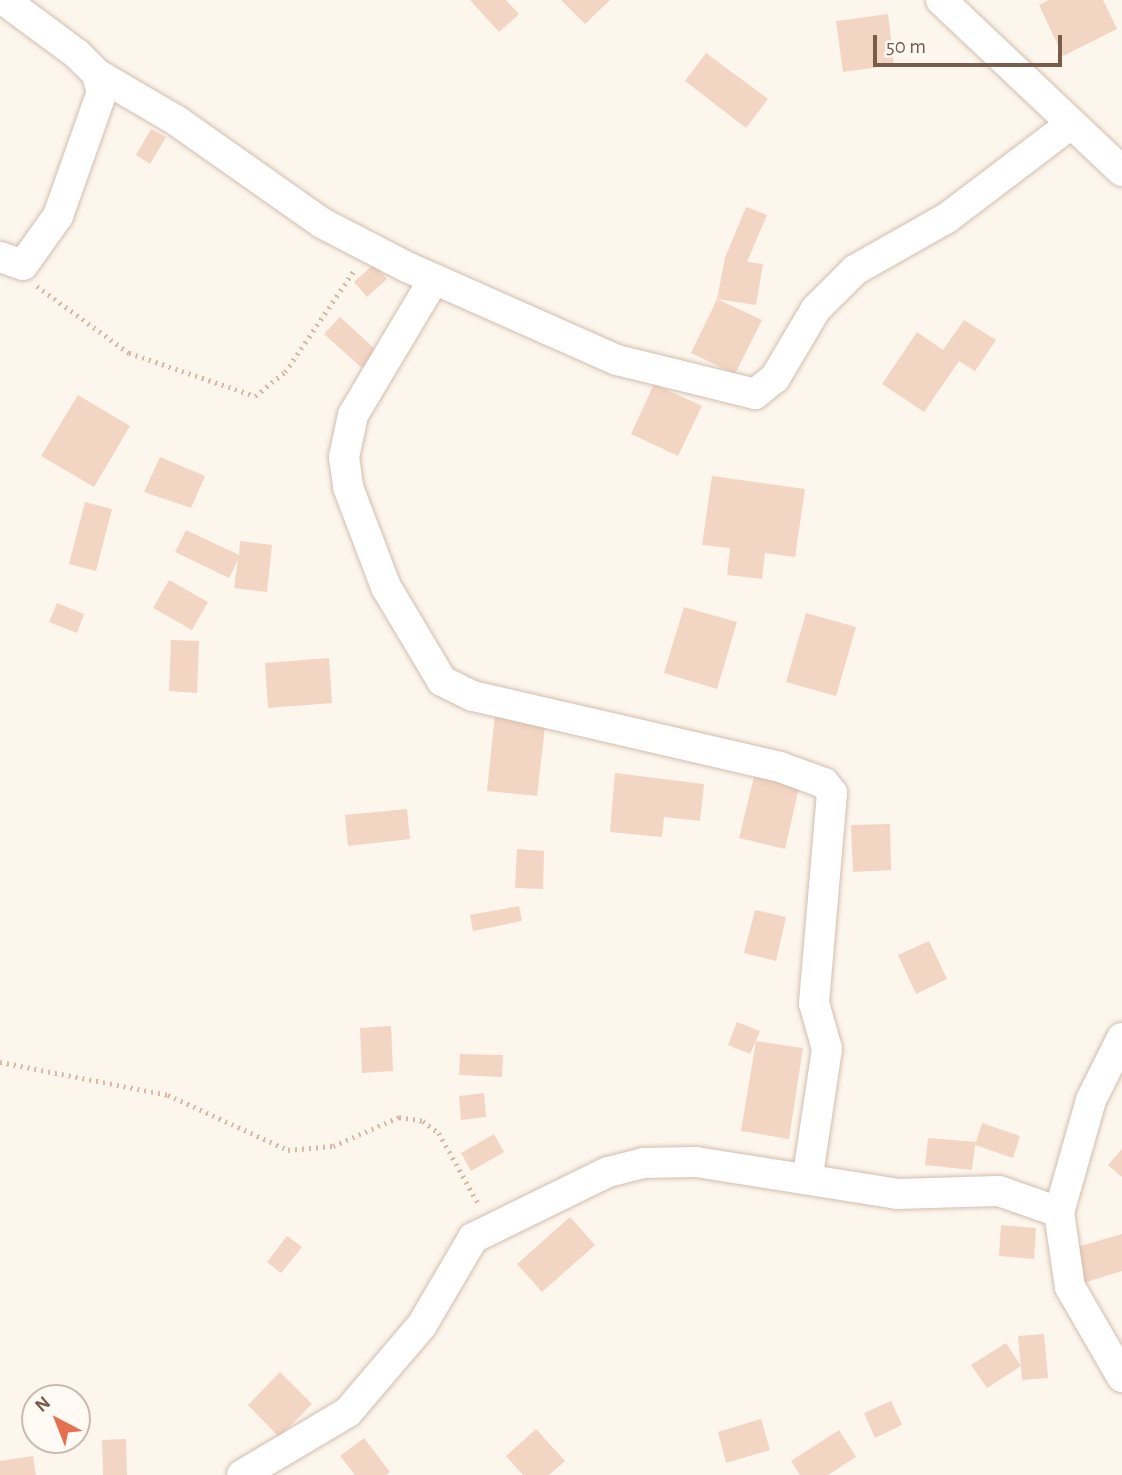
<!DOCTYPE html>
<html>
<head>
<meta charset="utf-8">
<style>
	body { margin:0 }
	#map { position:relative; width:1122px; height:1475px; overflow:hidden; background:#fdf6ec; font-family:"Alegreya Sans",sans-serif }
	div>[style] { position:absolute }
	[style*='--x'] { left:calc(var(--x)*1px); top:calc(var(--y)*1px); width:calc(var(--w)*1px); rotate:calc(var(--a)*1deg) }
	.building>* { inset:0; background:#f3d5c3 }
	.path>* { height:4.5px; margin-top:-2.25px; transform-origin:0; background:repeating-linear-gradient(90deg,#d9b8a5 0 2px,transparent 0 7px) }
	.roads { filter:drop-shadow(0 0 2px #d1beb0) drop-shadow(0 0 2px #d1beb0) }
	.street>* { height:30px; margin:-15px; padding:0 15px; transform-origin:15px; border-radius:15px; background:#fff }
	span { translate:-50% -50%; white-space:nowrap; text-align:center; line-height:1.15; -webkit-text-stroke:5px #fffaf3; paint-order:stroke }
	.north { position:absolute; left:21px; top:1384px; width:70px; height:70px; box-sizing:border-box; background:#fffaf3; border:2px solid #cabbb1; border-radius:50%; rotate:318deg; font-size:19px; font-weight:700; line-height:28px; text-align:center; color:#7a5c4d }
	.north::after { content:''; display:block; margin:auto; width:24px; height:32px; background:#e76f51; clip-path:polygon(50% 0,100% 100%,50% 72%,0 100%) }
	.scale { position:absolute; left:873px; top:35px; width:189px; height:32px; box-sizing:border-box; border:4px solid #7a5c4d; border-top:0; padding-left:9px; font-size:21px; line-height:24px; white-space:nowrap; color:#7a5c4d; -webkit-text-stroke:5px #fffaf3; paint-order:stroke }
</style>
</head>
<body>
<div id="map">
	<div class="building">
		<i style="clip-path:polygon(470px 0,506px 0,519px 14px,499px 32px)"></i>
		<i style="clip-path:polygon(561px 0,610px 0,585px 24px)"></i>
		<i style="clip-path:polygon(1049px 0,1103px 0,1117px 29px,1063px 56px,1039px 5px)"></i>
		<i style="clip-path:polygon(888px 14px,894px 65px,843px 72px,836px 21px)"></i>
		<i style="clip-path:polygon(706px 53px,768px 99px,746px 128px,685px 81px)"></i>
		<i style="clip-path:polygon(151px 129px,166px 137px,150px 164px,136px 155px)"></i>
		<i style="clip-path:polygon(746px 207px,767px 215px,747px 262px,763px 264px,756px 305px,717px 299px,725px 258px)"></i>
		<i style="clip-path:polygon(374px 264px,387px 279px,367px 297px,354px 282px)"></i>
		<i style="clip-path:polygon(717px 299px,762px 320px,735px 374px,691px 353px)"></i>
		<i style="clip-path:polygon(340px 317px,377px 351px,362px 368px,324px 334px)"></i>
		<i style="clip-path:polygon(964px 320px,996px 340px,975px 371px,959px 361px,924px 412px,882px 384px,917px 332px,943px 350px)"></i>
		<i style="clip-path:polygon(654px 384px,702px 406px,678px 456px,631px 434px)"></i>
		<i style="clip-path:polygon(78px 395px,130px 426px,94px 487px,41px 456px)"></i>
		<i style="clip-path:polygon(160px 457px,205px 476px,191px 508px,144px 492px)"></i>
		<i style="clip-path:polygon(712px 476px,805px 489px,795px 557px,765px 553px,762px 579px,727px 575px,730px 548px,702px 545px)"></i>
		<i style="clip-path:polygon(85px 502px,112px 509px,96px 571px,69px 564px)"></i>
		<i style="clip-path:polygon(186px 530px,239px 555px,240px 541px,272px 545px,267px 592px,234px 588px,238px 560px,229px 578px,175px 552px)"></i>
		<i style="clip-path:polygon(169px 580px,208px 602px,192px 630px,153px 608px)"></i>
		<i style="clip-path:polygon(57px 603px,84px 614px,77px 633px,49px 622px)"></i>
		<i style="clip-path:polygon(684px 607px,737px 622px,717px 689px,664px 673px)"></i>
		<i style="clip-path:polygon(806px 613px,856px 627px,836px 696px,786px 682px)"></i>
		<i style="clip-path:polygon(171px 640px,199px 641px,197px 693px,169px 691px)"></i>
		<i style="clip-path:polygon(329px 658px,332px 703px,268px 708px,265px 663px)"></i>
		<i style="clip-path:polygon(495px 714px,546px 718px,537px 796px,487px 791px)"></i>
		<i style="clip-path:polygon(615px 773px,704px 784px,700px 821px,664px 817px,662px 837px,610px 832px)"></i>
		<i style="clip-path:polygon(755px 773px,800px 783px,785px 849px,739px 838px)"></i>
		<i style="clip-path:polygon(407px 809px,410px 839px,348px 846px,345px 815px)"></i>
		<i style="clip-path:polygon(890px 824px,891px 870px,853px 872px,851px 825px)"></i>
		<i style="clip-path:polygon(517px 849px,544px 851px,543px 889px,515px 888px)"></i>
		<i style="clip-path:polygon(519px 906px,522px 921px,473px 931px,470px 915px)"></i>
		<i style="clip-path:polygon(755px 910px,786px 917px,776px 961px,744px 953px)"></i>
		<i style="clip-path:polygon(929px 941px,947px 979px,916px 994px,898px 955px)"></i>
		<i style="clip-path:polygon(737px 1022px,760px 1031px,756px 1041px,803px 1048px,789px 1139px,741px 1131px,756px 1041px,750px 1054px,728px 1045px)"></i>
		<i style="clip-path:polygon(391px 1026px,393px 1071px,362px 1073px,360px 1028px)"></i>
		<i style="clip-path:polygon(460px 1054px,503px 1055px,502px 1077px,459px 1075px)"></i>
		<i style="clip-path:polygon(484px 1093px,486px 1117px,461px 1120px,459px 1096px)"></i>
		<i style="clip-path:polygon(982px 1123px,1020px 1136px,1013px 1158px,975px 1145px,972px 1170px,925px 1165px,928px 1138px,976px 1142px)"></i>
		<i style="clip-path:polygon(494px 1134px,504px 1152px,471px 1171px,461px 1153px)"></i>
		<i style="clip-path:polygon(1122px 1149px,1122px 1177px,1108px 1165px)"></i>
		<i style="clip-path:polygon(570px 1217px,595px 1245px,542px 1292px,517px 1264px)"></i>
		<i style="clip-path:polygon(1001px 1225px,1036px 1228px,1034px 1259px,999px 1256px)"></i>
		<i style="clip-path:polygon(1122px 1234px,1122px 1271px,1083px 1283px,1073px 1248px)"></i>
		<i style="clip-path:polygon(287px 1236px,302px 1247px,281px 1273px,267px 1262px)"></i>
		<i style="clip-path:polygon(1044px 1334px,1048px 1378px,1022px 1380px,1018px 1336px)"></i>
		<i style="clip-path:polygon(1006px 1343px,1021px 1366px,987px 1388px,971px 1365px)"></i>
		<i style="clip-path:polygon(280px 1372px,312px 1404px,279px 1437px,248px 1405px)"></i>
		<i style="clip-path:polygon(891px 1401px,902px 1425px,875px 1438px,864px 1413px)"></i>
		<i style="clip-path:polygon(761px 1419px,770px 1450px,726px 1463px,718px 1432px)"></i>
		<i style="clip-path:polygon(536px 1429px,565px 1461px,549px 1475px,523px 1475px,506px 1456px)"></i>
		<i style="clip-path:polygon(839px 1430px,856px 1457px,828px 1475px,800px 1475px,791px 1461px)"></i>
		<i style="clip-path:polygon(364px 1438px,390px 1472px,386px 1475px,355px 1475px,340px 1456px)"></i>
		<i style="clip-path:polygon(126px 1439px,127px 1475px,103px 1475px,102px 1440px)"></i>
		<i style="clip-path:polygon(33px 1456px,36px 1475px,0 1475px,0 1461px)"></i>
	</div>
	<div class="path">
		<i style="--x:37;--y:286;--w:114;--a:36.1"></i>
		<i style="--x:129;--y:353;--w:133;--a:18.8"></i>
		<i style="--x:255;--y:396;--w:38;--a:-39"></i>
		<i style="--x:285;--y:372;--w:125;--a:-55.8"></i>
		<i style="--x:0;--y:1062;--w:171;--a:11.1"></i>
		<i style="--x:168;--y:1095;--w:132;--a:24.6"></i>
		<i style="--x:288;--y:1150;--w:45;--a:-5.1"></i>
		<i style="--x:333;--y:1146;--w:72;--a:-23.7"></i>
		<i style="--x:399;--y:1117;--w:24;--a:9"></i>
		<i style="--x:423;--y:1121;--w:20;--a:37"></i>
		<i style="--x:439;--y:1133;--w:82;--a:60.9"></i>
	</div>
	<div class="roads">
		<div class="street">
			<i style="--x:941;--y:0;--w:249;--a:43.4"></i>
			<i style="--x:97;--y:74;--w:93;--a:30.4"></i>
			<i style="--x:177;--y:121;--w:177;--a:35.1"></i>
			<i style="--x:322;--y:223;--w:96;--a:27.4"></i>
			<i style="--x:407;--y:267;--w:230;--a:23.9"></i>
			<i style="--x:617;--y:360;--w:142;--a:13.8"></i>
			<i style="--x:755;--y:394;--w:26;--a:-39"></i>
			<i style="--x:775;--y:378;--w:80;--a:-59.3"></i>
			<i style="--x:816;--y:309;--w:55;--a:-45"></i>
			<i style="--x:855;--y:270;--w:106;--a:-29.5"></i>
			<i style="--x:947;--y:218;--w:156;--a:-37.2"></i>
			<i style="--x:0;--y:257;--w:24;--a:19"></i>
			<i style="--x:23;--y:265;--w:60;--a:-54.5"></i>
			<i style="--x:58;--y:216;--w:132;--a:-70.5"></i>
			<i style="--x:102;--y:92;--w:19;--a:-106"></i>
			<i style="--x:97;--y:74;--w:28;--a:-135"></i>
			<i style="--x:77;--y:54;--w:91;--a:-143.5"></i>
			<i style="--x:434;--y:279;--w:158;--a:120.8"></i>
			<i style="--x:353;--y:415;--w:43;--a:102.1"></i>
			<i style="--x:344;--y:457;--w:30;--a:82"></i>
			<i style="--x:348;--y:487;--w:107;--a:69.2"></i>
			<i style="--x:386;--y:587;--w:109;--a:59.2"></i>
			<i style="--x:442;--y:681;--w:34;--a:26"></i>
			<i style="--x:473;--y:696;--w:315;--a:13"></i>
			<i style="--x:780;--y:767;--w:47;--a:20"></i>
			<i style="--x:824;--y:783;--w:13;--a:51"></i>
			<i style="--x:832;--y:793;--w:211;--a:94.9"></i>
			<i style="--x:814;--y:1003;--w:48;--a:74.2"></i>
			<i style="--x:827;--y:1049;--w:127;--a:98.6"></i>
			<i style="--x:1122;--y:1038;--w:69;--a:116.6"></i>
			<i style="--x:1091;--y:1100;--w:116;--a:105.9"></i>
			<i style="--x:1059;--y:1212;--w:76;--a:81.7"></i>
			<i style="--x:1070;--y:1287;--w:104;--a:60"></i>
			<i style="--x:242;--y:1475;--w:123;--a:-30.7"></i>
			<i style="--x:348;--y:1412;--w:114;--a:-49.6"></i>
			<i style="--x:422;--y:1325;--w:101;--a:-59.6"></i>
			<i style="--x:473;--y:1238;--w:150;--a:-26.1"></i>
			<i style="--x:608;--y:1172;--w:36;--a:-14"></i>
			<i style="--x:643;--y:1163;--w:53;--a:-1.1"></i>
			<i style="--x:696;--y:1162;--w:204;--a:9"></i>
			<i style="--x:897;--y:1194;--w:102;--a:-1.7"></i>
			<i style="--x:999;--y:1191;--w:64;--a:19.3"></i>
		</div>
	</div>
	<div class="north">N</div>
	<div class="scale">50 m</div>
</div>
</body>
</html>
